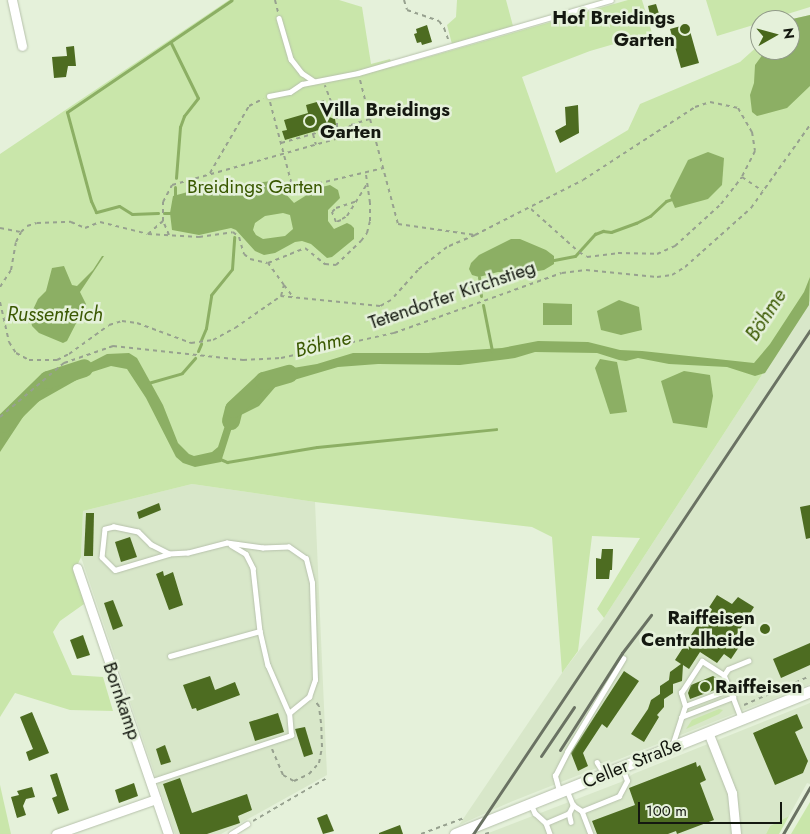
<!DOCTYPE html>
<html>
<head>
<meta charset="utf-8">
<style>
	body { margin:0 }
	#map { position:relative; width:810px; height:834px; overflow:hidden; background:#e5f1da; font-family:Jost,sans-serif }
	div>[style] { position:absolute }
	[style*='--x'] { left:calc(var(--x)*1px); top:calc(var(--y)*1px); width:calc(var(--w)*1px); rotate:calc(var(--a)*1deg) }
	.built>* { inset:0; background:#d8e7c9 }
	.green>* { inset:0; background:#c9e6aa }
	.water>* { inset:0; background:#8caf64 }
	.stream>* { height:3px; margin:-1.5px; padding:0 1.5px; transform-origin:1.5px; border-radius:1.5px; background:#8caf64 }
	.river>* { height:18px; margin:-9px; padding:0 9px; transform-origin:9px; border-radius:9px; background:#8caf64 }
	.building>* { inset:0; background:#4d6c21 }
	.path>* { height:2px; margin-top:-1px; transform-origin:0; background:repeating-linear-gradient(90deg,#97a18f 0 4px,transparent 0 8px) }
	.roads { filter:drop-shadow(0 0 1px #b6c1ab) drop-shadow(0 0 1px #b6c1ab) }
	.service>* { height:4.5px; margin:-2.25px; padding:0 2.25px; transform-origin:2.25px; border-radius:2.25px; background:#fff }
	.minor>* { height:9px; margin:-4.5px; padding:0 4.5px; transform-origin:4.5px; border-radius:4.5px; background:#fff }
	.secondary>* { height:11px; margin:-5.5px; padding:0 5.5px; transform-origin:5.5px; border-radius:5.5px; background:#fff }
	.rail>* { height:3px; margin:-1.5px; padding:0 1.5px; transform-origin:1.5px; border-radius:1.5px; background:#6a7263 }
	.dots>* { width:14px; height:14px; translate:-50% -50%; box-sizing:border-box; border:2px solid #e5f1da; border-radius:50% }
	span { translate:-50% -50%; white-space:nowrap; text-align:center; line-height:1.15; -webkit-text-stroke:5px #e5f1da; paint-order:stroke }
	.poi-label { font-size:19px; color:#141810; font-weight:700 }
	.right { translate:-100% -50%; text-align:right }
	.left { translate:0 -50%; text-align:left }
	.park-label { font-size:19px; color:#395800 }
	.street-label { font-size:19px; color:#141810 }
	.water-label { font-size:20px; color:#3b5902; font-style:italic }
	.north { position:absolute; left:750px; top:10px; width:50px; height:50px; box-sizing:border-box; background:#e5f1da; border:1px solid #919a89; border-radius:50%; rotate:83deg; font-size:14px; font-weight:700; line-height:20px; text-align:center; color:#141810 }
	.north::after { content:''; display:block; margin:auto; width:18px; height:22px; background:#48671b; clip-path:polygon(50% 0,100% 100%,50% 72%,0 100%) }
	.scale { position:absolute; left:638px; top:802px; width:144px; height:22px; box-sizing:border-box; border:2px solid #141810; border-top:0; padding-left:6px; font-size:15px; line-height:18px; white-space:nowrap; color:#141810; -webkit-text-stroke:4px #e5f1da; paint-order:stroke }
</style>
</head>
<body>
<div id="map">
	<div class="built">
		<i style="clip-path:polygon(810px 301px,810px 684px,513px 801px,459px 825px,562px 673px,604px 618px)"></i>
		<i style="clip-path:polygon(192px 484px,315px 502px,327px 775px,221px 834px,175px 834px,81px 557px,83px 511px)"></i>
		<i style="clip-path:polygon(810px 703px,810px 784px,807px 783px,789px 816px,770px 826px,766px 834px,486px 834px,621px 782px,633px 774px)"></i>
	</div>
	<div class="green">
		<i style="clip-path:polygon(229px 0,339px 0,362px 7px,371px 64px,390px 59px,393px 67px,628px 0,642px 0,652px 33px,590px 51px,522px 77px,556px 173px,628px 130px,640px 104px,740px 62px,760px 44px,760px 50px,790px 50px,790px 20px,788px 20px,810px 15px,810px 301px,604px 618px,597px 609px,640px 538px,592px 536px,578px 651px,562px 673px,552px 537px,532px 527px,315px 502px,192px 484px,83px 511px,81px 557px,76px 568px,84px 604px,60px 621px,53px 632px,72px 675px,103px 677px,113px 711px,70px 710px,15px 693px,0 717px,0 154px)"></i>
		<i style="clip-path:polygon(457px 0,506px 0,513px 26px,452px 44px,447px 25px,456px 17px)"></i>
		<i style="clip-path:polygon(706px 0,810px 0,810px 7px,768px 20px,760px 20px,760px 23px,717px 36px)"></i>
		<i style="clip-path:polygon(719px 709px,723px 710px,719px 714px,686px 729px,692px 720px)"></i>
		<i style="clip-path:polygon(0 785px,11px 834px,0 834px)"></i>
		<i style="clip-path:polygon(810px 802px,810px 834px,791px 834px)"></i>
		<i style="clip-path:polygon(789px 816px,779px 834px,766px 834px,770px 826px)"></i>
	</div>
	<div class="water">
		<i style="clip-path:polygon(810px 15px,810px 86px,787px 108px,757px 116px,752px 112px,750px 95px,754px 83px,755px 65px,766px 50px,790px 50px,790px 20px,788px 20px)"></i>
		<i style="clip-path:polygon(708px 152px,724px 158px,722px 185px,708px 199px,675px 208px,670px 196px,688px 160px)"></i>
		<i style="clip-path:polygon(evenodd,272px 181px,280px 182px,283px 191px,294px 203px,318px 188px,330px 185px,338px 190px,340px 198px,328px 210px,328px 221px,334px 229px,347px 223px,351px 225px,354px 228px,354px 239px,332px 257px,327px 258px,311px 244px,302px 241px,295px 242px,275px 253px,264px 255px,255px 251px,236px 230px,231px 228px,199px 235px,172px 230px,170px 213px,173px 196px,199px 189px,272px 181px,283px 213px,290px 215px,293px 229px,285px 236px,263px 239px,256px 235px,253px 230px,255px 223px,265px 216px,283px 213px)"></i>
		<i style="clip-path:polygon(511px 239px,520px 239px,546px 250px,554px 256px,554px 264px,544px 270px,521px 274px,498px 272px,479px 277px,472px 275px,469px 269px,471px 263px,479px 255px)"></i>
		<i style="clip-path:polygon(102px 256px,104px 256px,80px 292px,86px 304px,67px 341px,63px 343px,39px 333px,32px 326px,30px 316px,38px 299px,46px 291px,52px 268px,64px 266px,72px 285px,77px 286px,93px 270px)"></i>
		<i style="clip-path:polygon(810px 277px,809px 305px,765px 373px,755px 376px,727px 367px,669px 364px,638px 358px,626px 361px,619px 360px,597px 353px,535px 352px,515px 358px,460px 365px,378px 364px,338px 367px,277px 385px,259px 406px,235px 418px,221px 462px,195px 467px,183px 463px,176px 457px,146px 398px,127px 369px,111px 366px,89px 373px,36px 403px,25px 414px,0 452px,0 428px,7px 416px,43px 387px,107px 354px,129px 353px,137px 358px,163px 405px,178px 443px,189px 454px,194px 456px,212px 452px,218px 447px,230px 410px,246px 399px,268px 379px,287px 369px,317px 364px,353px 353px,428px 353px,502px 348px,538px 341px,588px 342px,620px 350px,642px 351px,754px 363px,770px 344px,804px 292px)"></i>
		<i style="clip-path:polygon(619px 300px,639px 307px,642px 330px,621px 335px,601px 330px,597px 311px)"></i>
		<i style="clip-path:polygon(543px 303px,572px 304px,572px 325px,543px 325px)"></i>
		<i style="clip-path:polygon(600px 359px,617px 362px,627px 412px,610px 414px,595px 368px)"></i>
		<i style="clip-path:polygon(684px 371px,710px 375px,713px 396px,707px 428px,673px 423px,661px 381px)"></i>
	</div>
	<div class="stream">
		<i style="--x:171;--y:43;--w:61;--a:63.9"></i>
		<i style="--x:198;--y:98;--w:23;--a:128"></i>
		<i style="--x:184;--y:116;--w:12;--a:110"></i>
		<i style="--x:180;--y:127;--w:51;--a:94.5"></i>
		<i style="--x:175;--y:196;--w:9;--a:-90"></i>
		<i style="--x:158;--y:213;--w:26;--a:178"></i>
		<i style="--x:132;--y:214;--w:15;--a:-148"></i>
		<i style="--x:119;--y:206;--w:24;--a:165"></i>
		<i style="--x:96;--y:212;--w:12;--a:-114"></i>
		<i style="--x:91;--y:201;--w:92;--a:-105.1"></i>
		<i style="--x:67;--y:112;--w:199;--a:-34.2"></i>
		<i style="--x:164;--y:213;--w:6;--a:0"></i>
		<i style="--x:554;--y:260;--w:21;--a:-11"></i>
		<i style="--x:575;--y:256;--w:30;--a:-48"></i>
		<i style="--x:595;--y:234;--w:9;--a:-21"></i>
		<i style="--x:603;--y:231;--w:8;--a:7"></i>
		<i style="--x:611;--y:232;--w:27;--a:-20"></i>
		<i style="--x:636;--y:223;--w:16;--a:-27"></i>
		<i style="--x:650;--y:216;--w:22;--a:-43"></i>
		<i style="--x:666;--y:201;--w:6;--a:-18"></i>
		<i style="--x:479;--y:277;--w:19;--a:84"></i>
		<i style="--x:483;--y:305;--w:47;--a:78.9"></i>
		<i style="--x:201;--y:340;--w:13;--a:-67"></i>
		<i style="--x:206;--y:328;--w:33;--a:-81"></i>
		<i style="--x:211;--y:295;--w:33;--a:-51"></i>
		<i style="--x:232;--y:269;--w:32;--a:-86"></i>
		<i style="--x:198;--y:351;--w:8;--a:-67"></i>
		<i style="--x:148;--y:383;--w:35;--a:-16"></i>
		<i style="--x:182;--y:373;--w:20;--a:-49"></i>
		<i style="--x:220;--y:459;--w:8;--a:23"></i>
		<i style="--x:227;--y:462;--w:91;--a:-9.5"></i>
		<i style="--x:317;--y:447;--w:180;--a:-5.7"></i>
	</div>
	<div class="river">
		<i style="--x:231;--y:421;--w:12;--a:-76"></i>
		<i style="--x:234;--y:409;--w:41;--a:-43"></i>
		<i style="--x:264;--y:381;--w:26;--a:-16"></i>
		<i style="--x:0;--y:432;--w:9;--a:-69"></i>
		<i style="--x:3;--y:424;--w:63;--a:-44.4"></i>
		<i style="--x:48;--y:380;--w:38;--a:-18"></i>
	</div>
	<div class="building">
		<i style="clip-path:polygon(656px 4px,661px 20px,652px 23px,648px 6px)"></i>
		<i style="clip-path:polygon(688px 24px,699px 63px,681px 68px,670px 29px)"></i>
		<i style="clip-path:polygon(427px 25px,432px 42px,422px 45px,421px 42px,417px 43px,414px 34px,417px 33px,416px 29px)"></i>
		<i style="clip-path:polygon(74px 46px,76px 66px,68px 66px,66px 77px,54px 78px,52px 57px,67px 56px,66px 47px)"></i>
		<i style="clip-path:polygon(324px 100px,329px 117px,335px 119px,336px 125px,285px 140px,282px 131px,287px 130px,284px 120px,308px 113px,306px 105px)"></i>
		<i style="clip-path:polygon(578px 105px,579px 133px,560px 143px,555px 131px,566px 125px,565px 107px)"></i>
		<i style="clip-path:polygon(159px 503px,161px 510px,139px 519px,137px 512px)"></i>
		<i style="clip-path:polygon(810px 505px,810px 538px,806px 539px,800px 507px)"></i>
		<i style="clip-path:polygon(86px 513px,94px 513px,93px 556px,84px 556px)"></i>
		<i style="clip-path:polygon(130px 537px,137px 557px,121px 562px,115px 542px)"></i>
		<i style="clip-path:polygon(602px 549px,613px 549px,612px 570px,610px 570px,609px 579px,596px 579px,596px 558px,601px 559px)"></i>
		<i style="clip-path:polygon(163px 571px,164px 576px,173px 572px,183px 605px,169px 610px,156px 574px)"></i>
		<i style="clip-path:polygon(717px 595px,732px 604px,738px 597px,754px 607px,734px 639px,741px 644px,731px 659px,724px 654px,717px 663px,700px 652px,689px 669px,683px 665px,682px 681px,673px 684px,673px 693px,664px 699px,664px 707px,657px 715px,659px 717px,644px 742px,631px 734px,648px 709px,651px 700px,660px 694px,660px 686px,669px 680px,670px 672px,681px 664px,675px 660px)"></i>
		<i style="clip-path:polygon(113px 600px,123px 626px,113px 630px,104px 603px)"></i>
		<i style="clip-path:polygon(83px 635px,90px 655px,77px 659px,70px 640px)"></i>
		<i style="clip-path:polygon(810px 643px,810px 665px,781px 678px,773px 659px)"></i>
		<i style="clip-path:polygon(624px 671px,639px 681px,607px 728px,602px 724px,583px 753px,588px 766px,578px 771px,571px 753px)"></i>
		<i style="clip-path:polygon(210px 676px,215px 690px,235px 682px,240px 695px,197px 711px,196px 708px,192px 709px,183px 685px)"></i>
		<i style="clip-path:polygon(713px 676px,718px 679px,717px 681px,720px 688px,690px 699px,688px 693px,691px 685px)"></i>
		<i style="clip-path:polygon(32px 712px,49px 753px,29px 761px,26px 752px,33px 749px,20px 717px)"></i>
		<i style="clip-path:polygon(278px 713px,284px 732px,255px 741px,249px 722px)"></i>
		<i style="clip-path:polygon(797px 714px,803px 728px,795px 732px,808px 761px,803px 773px,775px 785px,753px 733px)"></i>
		<i style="clip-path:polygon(305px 727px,313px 754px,304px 757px,295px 729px)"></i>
		<i style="clip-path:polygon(165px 745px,171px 762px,161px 765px,156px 749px)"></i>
		<i style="clip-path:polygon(696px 762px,697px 767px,700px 765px,706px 780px,700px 783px,714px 820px,677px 834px,676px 831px,668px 834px,597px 834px,592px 821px,635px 805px,629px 788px)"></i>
		<i style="clip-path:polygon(57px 773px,69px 810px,58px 814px,52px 798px,57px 796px,50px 775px)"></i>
		<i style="clip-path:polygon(180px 778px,192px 813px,247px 794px,252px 810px,238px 816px,240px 823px,207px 834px,180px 834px,163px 784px)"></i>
		<i style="clip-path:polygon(134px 783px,138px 796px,119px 803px,115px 790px)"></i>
		<i style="clip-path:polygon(32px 787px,35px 797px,26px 799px,23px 806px,26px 815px,17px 818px,11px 797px,19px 795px,17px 791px)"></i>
		<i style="clip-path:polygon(327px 814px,334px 831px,323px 834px,317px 818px)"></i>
		<i style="clip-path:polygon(400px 825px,403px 834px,379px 834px,379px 833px)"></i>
	</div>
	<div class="path">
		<i style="--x:275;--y:0;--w:12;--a:76"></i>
		<i style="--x:404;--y:0;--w:10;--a:73"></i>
		<i style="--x:407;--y:10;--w:34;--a:19"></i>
		<i style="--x:439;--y:21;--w:9;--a:54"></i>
		<i style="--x:444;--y:28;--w:12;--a:70"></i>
		<i style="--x:360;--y:80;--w:40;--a:75.6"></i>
		<i style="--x:270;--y:102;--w:86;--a:75.2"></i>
		<i style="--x:292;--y:185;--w:5;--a:53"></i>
		<i style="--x:295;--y:189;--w:91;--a:-13.3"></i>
		<i style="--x:313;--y:134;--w:11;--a:75"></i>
		<i style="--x:281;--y:143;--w:58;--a:-15.9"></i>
		<i style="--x:337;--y:127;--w:10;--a:-90"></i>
		<i style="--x:337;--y:117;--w:34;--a:-111"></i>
		<i style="--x:210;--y:173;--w:78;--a:-59.8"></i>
		<i style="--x:249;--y:106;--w:16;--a:-27"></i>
		<i style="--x:531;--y:209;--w:64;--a:41.9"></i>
		<i style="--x:579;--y:252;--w:9;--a:32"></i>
		<i style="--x:587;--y:257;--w:31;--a:-7"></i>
		<i style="--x:618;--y:253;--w:39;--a:1"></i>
		<i style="--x:657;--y:254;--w:20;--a:-24"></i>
		<i style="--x:675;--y:246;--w:62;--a:-42.4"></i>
		<i style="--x:721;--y:204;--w:34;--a:-52"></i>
		<i style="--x:742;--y:177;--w:25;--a:34"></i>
		<i style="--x:342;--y:219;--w:6;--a:-31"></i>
		<i style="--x:347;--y:216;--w:39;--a:-58"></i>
		<i style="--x:341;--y:220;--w:5;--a:158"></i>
		<i style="--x:336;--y:222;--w:11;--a:-112"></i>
		<i style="--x:332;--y:212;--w:6;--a:-45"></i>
		<i style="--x:336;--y:208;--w:20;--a:-18"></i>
		<i style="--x:0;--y:228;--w:21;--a:11"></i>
		<i style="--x:148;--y:234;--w:20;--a:-41"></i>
		<i style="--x:169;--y:235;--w:15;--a:-113"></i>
		<i style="--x:163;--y:221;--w:19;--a:-90"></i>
		<i style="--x:163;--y:202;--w:19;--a:-62"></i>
		<i style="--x:172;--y:185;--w:170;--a:-15.7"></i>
		<i style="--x:336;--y:139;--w:21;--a:-43"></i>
		<i style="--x:351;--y:125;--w:20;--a:-18"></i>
		<i style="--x:370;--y:119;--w:109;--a:75.1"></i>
		<i style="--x:398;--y:224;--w:78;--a:8.1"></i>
		<i style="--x:475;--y:235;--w:30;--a:157"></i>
		<i style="--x:447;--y:247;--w:37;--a:142"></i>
		<i style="--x:418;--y:270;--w:40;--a:132"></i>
		<i style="--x:391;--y:300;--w:13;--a:151"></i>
		<i style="--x:380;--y:306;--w:100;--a:-174.2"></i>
		<i style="--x:475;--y:235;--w:121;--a:-27"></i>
		<i style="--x:583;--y:180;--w:134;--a:-33.1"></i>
		<i style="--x:695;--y:107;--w:16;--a:-18"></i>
		<i style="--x:710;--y:102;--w:29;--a:12"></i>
		<i style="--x:738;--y:108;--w:28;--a:60"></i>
		<i style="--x:752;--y:132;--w:19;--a:81"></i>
		<i style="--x:755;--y:151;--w:29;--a:117"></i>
		<i style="--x:284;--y:285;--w:15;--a:53"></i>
		<i style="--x:0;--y:287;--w:20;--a:-57"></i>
		<i style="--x:11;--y:270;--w:28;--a:-80"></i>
		<i style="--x:16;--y:242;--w:11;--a:-63"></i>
		<i style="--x:21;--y:232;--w:8;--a:-45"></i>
		<i style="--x:27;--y:226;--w:10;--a:-17"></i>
		<i style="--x:37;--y:223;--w:34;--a:-2"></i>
		<i style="--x:71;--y:222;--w:15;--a:23"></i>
		<i style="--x:85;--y:228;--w:16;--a:-22"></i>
		<i style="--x:100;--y:222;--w:49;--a:14"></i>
		<i style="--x:148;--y:234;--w:51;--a:3.4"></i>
		<i style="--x:199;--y:237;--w:34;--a:-8"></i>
		<i style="--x:233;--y:232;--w:8;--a:40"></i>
		<i style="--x:239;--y:237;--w:18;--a:74"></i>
		<i style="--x:244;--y:254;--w:8;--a:40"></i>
		<i style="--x:250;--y:259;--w:18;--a:13"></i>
		<i style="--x:268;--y:263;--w:40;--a:-22"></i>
		<i style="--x:305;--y:248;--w:26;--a:39"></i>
		<i style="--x:325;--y:264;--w:11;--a:5"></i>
		<i style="--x:336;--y:265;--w:35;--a:-44"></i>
		<i style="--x:361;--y:241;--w:10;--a:-53"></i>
		<i style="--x:367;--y:233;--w:12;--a:-76"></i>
		<i style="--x:370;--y:221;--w:18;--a:-90"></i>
		<i style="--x:370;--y:203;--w:30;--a:-98"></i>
		<i style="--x:0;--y:302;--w:41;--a:77.3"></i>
		<i style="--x:9;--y:342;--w:13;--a:58"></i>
		<i style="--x:16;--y:353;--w:15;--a:28"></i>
		<i style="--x:29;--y:360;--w:28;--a:0"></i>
		<i style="--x:57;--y:360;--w:13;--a:-27"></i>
		<i style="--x:69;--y:354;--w:49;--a:-35.9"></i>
		<i style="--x:109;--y:325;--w:14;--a:-17"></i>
		<i style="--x:122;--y:321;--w:15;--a:8"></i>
		<i style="--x:137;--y:323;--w:58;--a:20.3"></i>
		<i style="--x:191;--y:343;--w:22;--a:-8"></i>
		<i style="--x:213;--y:340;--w:25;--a:-29"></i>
		<i style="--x:235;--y:328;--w:56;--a:-34.8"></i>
		<i style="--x:281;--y:296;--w:11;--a:-75"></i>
		<i style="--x:284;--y:285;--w:27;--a:-126"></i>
		<i style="--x:0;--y:417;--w:84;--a:-40.2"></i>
		<i style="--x:64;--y:363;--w:52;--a:-19.1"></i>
		<i style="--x:113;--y:346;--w:131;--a:6.1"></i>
		<i style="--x:243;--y:360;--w:38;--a:-3"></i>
		<i style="--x:281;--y:358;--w:116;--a:-12.5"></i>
		<i style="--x:394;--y:333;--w:178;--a:-19.7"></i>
		<i style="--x:562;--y:273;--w:24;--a:-7"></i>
		<i style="--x:586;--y:270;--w:71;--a:5.6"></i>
		<i style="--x:657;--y:277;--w:15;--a:-8"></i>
		<i style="--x:672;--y:275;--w:15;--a:-32"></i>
		<i style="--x:685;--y:267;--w:89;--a:-41.8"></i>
		<i style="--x:751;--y:208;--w:102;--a:-54.6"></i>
		<i style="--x:744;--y:705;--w:72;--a:-23.7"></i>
		<i style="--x:272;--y:749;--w:28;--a:67"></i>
		<i style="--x:283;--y:775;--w:13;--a:29"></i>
		<i style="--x:294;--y:781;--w:17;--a:-25"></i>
		<i style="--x:309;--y:774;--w:15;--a:-48"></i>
		<i style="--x:319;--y:763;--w:16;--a:-79"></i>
		<i style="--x:322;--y:747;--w:24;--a:-92"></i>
		<i style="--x:321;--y:723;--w:17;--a:-97"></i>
		<i style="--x:319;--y:706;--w:8;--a:-130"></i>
		<i style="--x:253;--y:821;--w:86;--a:-30.2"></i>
		<i style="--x:421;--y:834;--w:46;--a:-20.4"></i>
		<i style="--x:485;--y:834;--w:6;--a:-18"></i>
	</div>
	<div class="roads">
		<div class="service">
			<i style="--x:279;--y:18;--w:43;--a:73.7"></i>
			<i style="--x:291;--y:59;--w:18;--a:52"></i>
			<i style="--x:302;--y:73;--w:14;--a:34"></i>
			<i style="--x:269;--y:96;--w:21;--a:-11"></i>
			<i style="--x:290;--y:92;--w:14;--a:-34"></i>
			<i style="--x:302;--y:84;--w:57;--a:-11.1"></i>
			<i style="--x:358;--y:73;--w:263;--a:-16.1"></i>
			<i style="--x:231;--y:545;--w:17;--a:31"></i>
			<i style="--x:246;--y:554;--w:16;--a:63"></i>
			<i style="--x:253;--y:568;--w:63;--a:83.7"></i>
			<i style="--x:260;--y:631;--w:35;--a:77"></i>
			<i style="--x:268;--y:665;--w:52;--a:66.4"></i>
			<i style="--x:170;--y:656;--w:93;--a:-15.5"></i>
			<i style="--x:724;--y:675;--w:7;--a:-56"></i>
			<i style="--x:728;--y:669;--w:22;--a:-22"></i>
			<i style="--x:685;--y:706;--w:14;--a:-107"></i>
			<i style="--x:681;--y:693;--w:38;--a:-57"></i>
			<i style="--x:702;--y:661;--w:26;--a:32"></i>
			<i style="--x:724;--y:675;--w:15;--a:67"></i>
			<i style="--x:681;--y:717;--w:56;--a:-21"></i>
			<i style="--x:673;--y:743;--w:39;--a:-72"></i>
			<i style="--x:685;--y:706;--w:48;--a:-20.7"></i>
			<i style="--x:730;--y:689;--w:30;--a:69"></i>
			<i style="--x:597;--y:762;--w:13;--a:58"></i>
			<i style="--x:150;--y:782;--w:149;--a:-18.4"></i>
			<i style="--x:291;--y:735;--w:22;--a:-95"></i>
			<i style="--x:289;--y:713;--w:26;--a:-39"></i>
			<i style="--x:309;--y:697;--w:18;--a:-71"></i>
			<i style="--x:315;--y:680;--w:97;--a:-91.8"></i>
			<i style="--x:312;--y:583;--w:25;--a:-104"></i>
			<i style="--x:306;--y:559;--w:21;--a:-145"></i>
			<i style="--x:289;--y:547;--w:26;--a:178"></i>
			<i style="--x:263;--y:548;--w:36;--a:-172"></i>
			<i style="--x:227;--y:543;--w:40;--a:165.6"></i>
			<i style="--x:188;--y:553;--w:19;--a:177"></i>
			<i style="--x:169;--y:554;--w:20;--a:-153"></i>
			<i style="--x:151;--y:545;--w:18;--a:-135"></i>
			<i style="--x:138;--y:532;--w:25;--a:-168"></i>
			<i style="--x:114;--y:527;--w:9;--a:167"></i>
			<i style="--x:105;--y:529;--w:28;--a:96"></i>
			<i style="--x:102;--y:557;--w:18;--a:45"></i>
			<i style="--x:115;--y:570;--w:56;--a:-16.5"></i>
			<i style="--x:567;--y:790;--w:16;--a:68"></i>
			<i style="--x:573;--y:805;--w:11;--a:34"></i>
			<i style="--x:582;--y:811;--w:40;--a:-22"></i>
			<i style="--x:619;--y:796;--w:17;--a:-62"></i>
			<i style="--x:627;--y:781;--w:15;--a:-110"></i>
			<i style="--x:559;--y:791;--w:16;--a:-105"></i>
			<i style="--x:555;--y:776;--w:27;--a:-63"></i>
			<i style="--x:567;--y:752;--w:109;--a:-58.9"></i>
			<i style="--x:531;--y:804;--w:10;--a:66"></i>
			<i style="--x:535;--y:813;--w:15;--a:42"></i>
			<i style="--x:546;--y:823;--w:12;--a:70"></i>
			<i style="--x:582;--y:811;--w:25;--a:69"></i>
			<i style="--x:569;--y:813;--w:9;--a:77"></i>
			<i style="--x:546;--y:823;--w:25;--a:-23"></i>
			<i style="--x:569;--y:813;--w:9;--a:-63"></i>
			<i style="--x:231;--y:834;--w:19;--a:-32"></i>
		</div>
		<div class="minor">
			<i style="--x:12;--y:0;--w:47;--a:77.7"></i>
			<i style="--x:77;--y:568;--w:281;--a:71.1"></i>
			<i style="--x:708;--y:732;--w:66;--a:68.5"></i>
			<i style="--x:732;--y:793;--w:41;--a:84.4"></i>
			<i style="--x:56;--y:834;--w:106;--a:-19.3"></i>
		</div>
		<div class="secondary">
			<i style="--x:455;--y:834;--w:383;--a:-21.9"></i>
		</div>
	</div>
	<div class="rail">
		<i style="--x:560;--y:750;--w:115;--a:-57.4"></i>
		<i style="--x:622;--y:653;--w:48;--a:-52.7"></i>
		<i style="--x:541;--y:756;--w:59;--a:-56"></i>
		<i style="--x:473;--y:834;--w:606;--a:-56.23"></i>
		<i style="--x:783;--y:834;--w:54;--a:-60.1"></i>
	</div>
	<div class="dots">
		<i style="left:685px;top:29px;background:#48671b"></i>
		<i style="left:310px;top:121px;background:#48671b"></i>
		<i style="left:765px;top:629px;background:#48671b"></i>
		<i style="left:705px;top:687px;background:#48671b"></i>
	</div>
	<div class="poi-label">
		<span class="right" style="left:675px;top:29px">Hof Breidings<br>Garten</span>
		<span class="left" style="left:320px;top:121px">Villa Breidings<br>Garten</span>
		<span class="right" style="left:755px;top:629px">Raiffeisen<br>Centralheide</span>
		<span class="left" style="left:715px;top:687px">Raiffeisen</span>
	</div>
	<div class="park-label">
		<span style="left:255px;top:187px">Breidings Garten</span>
	</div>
	<div class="street-label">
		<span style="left:452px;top:295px;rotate:-19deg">Tetendorfer Kirchstieg</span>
		<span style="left:122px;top:701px;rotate:71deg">Bornkamp</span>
		<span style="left:632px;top:763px;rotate:-22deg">Celler Straße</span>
	</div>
	<div class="water-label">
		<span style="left:55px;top:314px">Russenteich</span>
		<span style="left:766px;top:315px;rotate:-57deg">Böhme</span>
		<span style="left:323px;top:344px;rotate:-14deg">Böhme</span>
	</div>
	<div class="north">N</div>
	<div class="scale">100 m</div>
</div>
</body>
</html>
